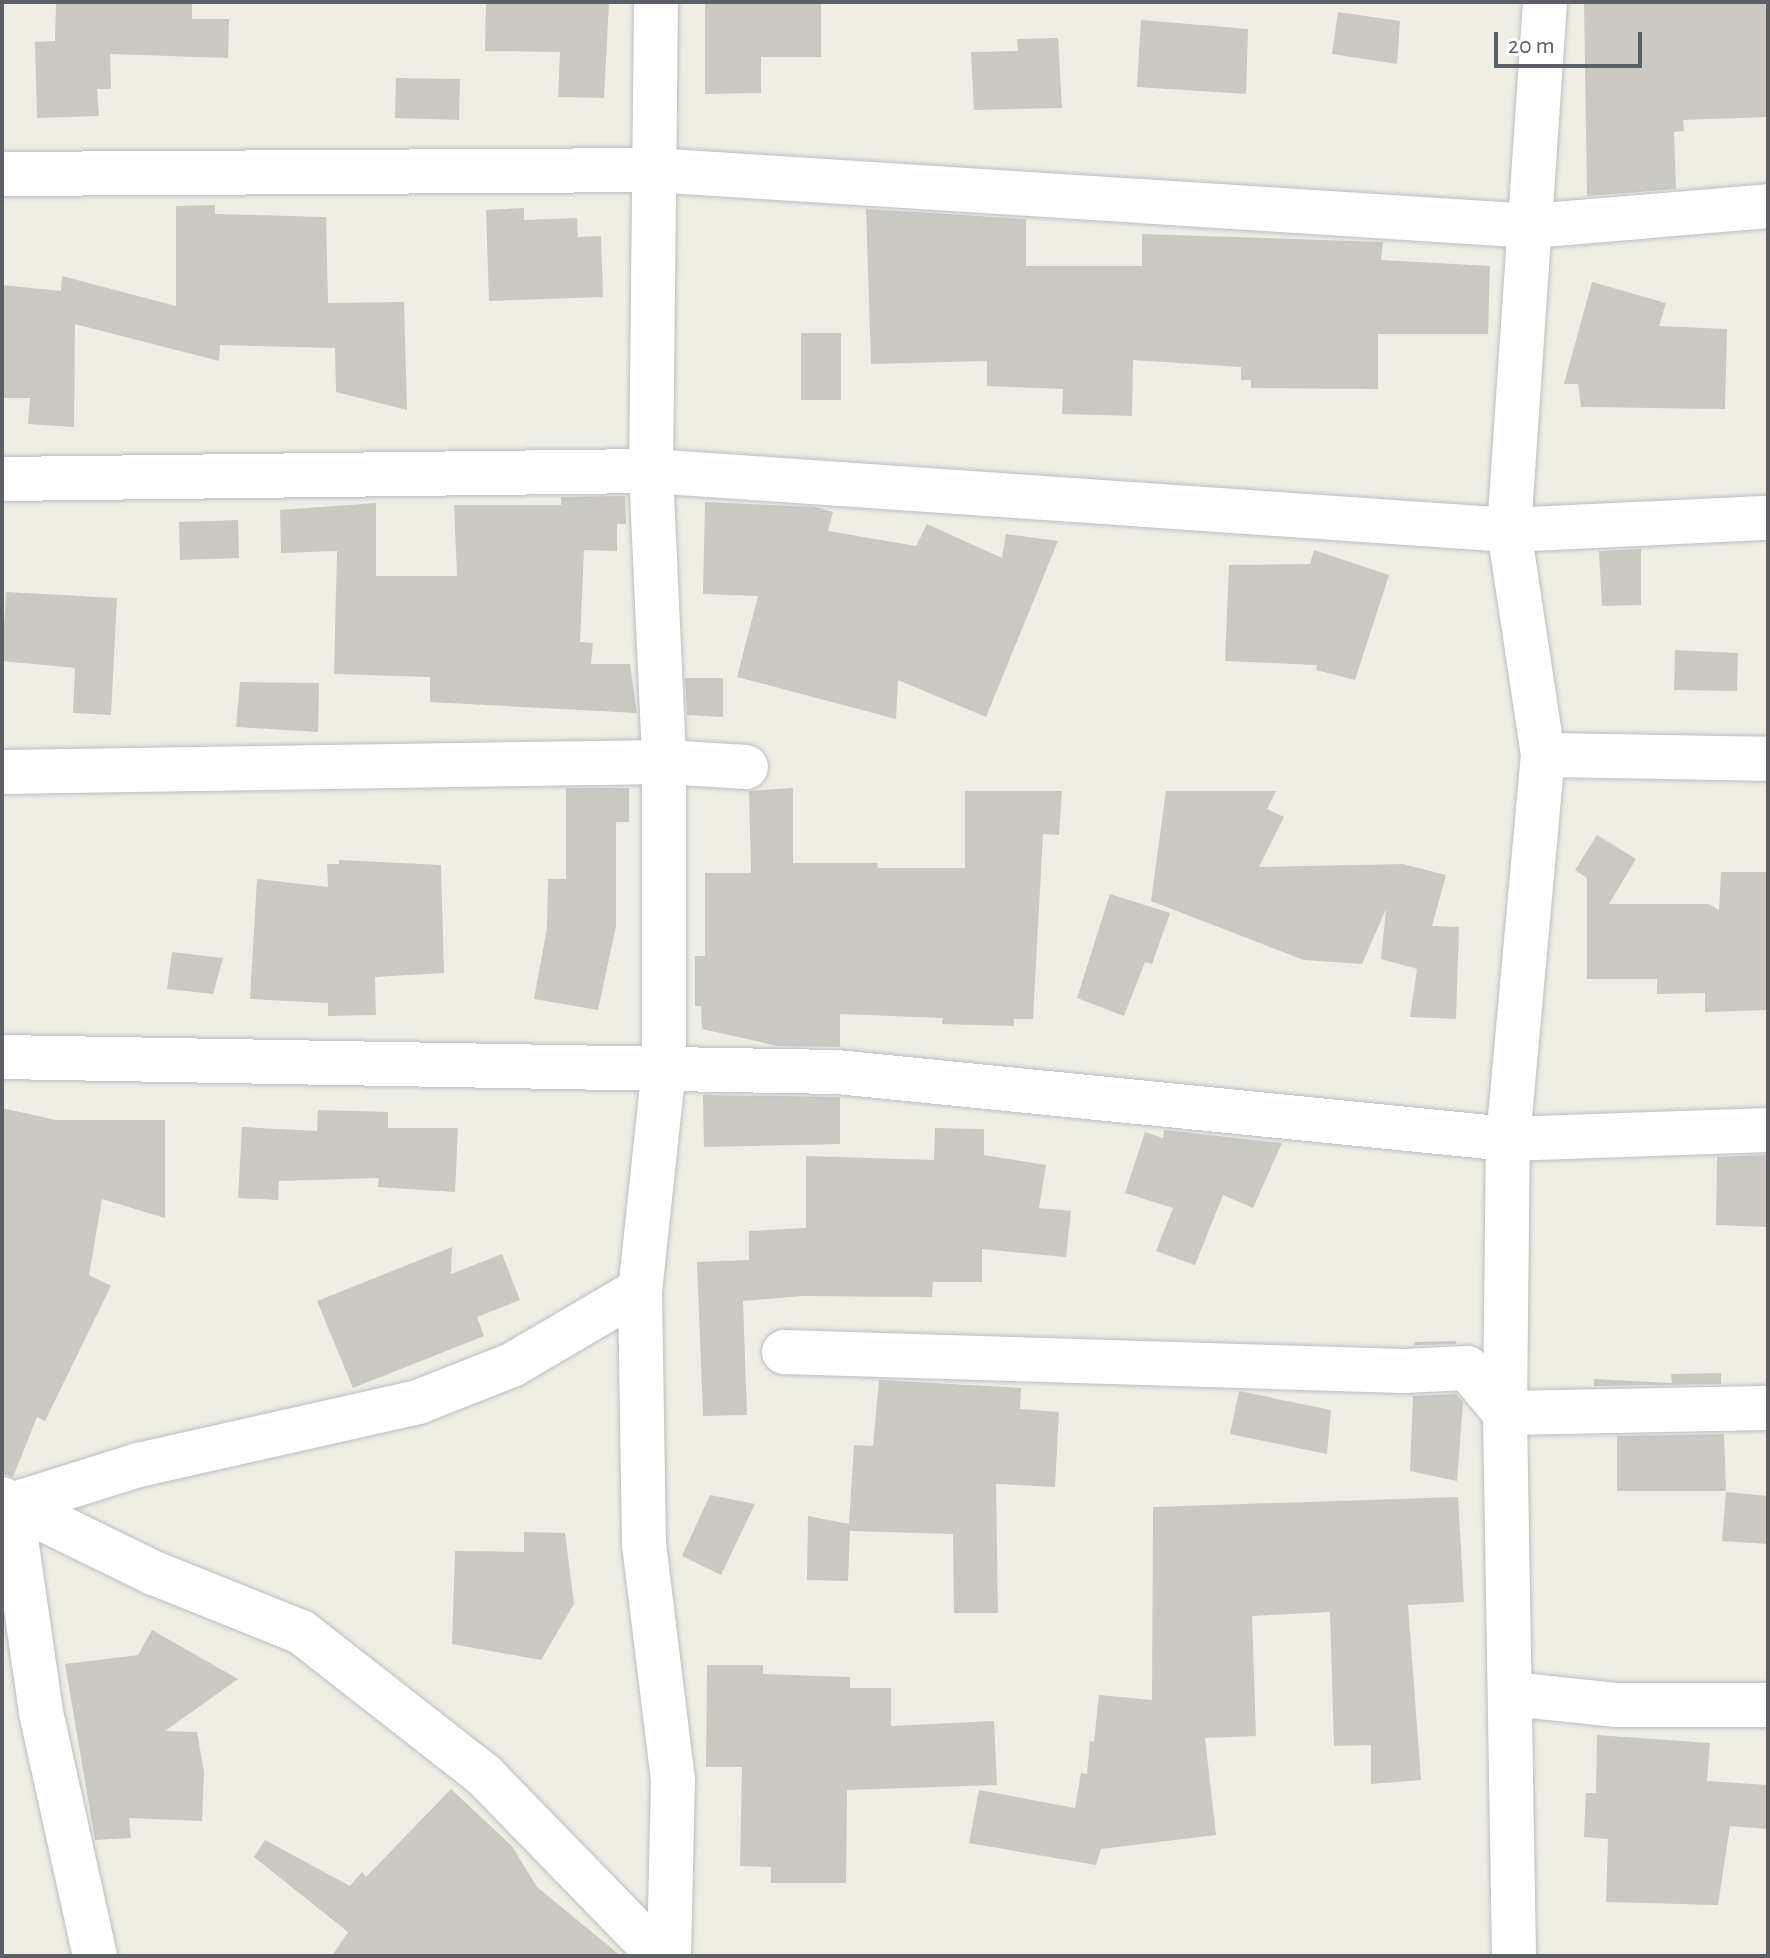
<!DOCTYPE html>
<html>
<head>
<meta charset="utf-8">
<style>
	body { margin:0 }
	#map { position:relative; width:1770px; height:1958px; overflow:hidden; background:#efeee4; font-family:"Alegreya Sans",sans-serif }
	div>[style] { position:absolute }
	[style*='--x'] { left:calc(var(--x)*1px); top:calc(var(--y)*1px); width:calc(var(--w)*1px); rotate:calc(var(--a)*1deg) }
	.building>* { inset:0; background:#cac8c2 }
	.roads { filter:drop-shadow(0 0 2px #bcbdc3) drop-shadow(0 0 2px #bcbdc3) }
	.street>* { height:44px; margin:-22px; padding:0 22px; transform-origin:22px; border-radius:22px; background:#fff }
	span { translate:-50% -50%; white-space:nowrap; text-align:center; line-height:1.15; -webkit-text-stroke:8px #fff; paint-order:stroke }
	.frame { position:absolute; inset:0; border:4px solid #5c5f65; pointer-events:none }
	.scale { position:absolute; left:1494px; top:32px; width:148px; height:36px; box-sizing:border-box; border:4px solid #5c5f65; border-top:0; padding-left:10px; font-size:24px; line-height:28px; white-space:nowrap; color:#5c5f65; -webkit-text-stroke:6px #fff; paint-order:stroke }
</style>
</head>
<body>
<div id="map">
	<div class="building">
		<i style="clip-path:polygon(56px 2px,192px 2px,192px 19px,229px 19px,228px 58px,110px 54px,111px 89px,97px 89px,99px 116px,37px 118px,35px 42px,55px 41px)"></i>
		<i style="clip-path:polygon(486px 2px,609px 2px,604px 98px,558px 97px,560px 52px,485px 51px)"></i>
		<i style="clip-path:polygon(705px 2px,821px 2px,821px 57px,761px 57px,761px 93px,705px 94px)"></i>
		<i style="clip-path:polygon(1584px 2px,1768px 2px,1768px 117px,1683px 120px,1684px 131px,1674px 132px,1676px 189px,1587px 196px)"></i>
		<i style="clip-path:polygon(1338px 12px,1400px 21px,1397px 64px,1332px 54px)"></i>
		<i style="clip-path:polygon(1141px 20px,1248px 29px,1246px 94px,1137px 87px)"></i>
		<i style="clip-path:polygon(1058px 38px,1062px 108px,974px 110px,971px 52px,1018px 51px,1017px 39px)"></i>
		<i style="clip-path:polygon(396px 78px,460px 79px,459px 120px,395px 118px)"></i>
		<i style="clip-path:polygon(215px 205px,215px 214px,326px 217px,328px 303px,404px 302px,407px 410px,336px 392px,335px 348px,220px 345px,219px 361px,75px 324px,74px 427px,28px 424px,30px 398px,2px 398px,2px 285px,61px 291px,62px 276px,176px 306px,176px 206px)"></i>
		<i style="clip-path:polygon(524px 208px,524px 220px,577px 218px,578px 237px,601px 236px,603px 297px,489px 301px,486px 210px)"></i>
		<i style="clip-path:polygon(866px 209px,1026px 219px,1026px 266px,1142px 266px,1142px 234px,1383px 242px,1381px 260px,1490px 266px,1488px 334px,1378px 334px,1378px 389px,1251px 388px,1251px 380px,1241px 380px,1241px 367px,1133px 360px,1132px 416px,1062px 414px,1063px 389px,987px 386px,987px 361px,871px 364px)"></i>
		<i style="clip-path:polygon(1592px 282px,1666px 303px,1659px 326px,1727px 329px,1725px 409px,1581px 407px,1578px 384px,1564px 384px)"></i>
		<i style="clip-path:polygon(801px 333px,841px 333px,841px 400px,801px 400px)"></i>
		<i style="clip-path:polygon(625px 496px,626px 524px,617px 524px,617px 551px,584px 550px,580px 642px,593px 643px,591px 664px,630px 664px,637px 713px,430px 702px,430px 677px,334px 674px,337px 551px,281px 553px,280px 510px,376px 503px,376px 576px,457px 576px,454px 505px,561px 505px,561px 497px)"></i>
		<i style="clip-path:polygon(705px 502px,815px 507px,833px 512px,828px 531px,916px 546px,927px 524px,1002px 558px,1006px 534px,1058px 541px,986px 717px,898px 680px,896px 719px,737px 677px,758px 596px,703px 594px)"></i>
		<i style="clip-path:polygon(238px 520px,239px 558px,180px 560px,179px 522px)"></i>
		<i style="clip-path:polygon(1641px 549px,1641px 605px,1602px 606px,1599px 551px)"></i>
		<i style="clip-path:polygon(1314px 550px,1389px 575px,1355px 680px,1316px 670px,1317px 665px,1225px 661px,1229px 565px,1310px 564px)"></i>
		<i style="clip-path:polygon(6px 592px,117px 598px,111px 715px,73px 713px,75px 668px,2px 661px)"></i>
		<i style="clip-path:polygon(1675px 650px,1738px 653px,1737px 691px,1674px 690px)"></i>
		<i style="clip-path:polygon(685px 678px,723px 678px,723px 717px,687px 715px)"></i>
		<i style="clip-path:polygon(240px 682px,319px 683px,318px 732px,236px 727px)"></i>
		<i style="clip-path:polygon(566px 788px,629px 788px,629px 822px,616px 822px,616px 926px,598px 1010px,534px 999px,547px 928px,548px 879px,566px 879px)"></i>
		<i style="clip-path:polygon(793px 788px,793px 863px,877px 863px,878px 868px,965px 868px,965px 791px,1062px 791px,1059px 835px,1043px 834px,1033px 1019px,1014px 1019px,1014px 1026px,942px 1024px,943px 1018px,840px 1014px,840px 1047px,778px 1046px,702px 1029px,701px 1006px,695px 1006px,695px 956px,705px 956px,705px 873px,751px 873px,749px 791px)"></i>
		<i style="clip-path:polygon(1166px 791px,1276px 791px,1267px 809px,1284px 817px,1259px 867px,1403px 864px,1446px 875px,1432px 926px,1459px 927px,1456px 1019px,1410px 1017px,1417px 969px,1381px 959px,1386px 909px,1362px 964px,1304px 960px,1151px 901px)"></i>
		<i style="clip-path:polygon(1597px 835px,1636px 859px,1609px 904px,1709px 904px,1719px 910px,1721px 872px,1768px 872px,1768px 1010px,1705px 1012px,1705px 993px,1657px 994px,1657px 979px,1587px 979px,1587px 878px,1575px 870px)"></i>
		<i style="clip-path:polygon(339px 860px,441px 865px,444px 973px,375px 977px,376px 1015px,328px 1016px,328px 1003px,250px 999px,257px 879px,328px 887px,327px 864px,339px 864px)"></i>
		<i style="clip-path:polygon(1110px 894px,1170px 913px,1152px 964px,1145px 962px,1124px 1016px,1077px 998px)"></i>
		<i style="clip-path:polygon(172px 952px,223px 958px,213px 994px,167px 989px)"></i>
		<i style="clip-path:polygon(703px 1095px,840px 1097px,840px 1144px,704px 1147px)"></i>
		<i style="clip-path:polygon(2px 1108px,56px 1120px,165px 1120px,165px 1218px,102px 1199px,89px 1275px,111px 1286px,45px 1421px,37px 1417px,13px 1477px,2px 1474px)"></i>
		<i style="clip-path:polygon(318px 1110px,388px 1112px,388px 1128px,458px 1128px,455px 1192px,378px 1187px,379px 1178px,279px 1181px,278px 1200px,238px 1198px,242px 1127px,317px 1131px)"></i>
		<i style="clip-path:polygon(935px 1128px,984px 1129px,984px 1155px,1046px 1165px,1039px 1208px,1071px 1211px,1066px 1257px,982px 1249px,982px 1282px,933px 1282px,932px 1297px,802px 1296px,743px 1301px,747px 1415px,703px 1416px,697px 1262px,749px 1260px,749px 1231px,806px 1228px,806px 1156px,934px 1160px)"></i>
		<i style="clip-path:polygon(1164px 1130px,1282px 1143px,1253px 1208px,1223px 1195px,1195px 1265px,1156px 1251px,1173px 1208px,1125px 1193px,1145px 1132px,1163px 1138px)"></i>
		<i style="clip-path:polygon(1768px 1155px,1768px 1227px,1716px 1225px,1717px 1157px)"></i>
		<i style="clip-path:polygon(452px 1247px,451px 1274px,502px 1254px,520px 1300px,477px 1317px,484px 1336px,353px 1388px,317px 1301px)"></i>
		<i style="clip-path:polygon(1456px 1341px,1456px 1344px,1414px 1345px,1415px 1342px)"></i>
		<i style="clip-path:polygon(1721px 1373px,1721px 1384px,1594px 1386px,1594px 1379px,1672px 1383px,1671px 1374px)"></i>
		<i style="clip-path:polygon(879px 1380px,1021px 1388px,1020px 1409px,1059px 1412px,1055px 1487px,996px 1484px,998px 1613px,954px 1613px,953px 1534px,850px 1531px,848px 1581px,807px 1580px,808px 1516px,849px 1524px,854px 1445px,873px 1446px)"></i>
		<i style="clip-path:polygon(1239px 1391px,1331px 1410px,1327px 1454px,1230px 1434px)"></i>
		<i style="clip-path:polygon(1456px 1394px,1463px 1402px,1457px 1481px,1410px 1471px,1413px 1396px)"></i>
		<i style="clip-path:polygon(1724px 1434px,1726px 1491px,1617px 1491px,1617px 1436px)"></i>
		<i style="clip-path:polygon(1726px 1492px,1768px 1496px,1768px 1544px,1722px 1541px)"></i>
		<i style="clip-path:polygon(710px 1495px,755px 1504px,721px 1575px,682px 1556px)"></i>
		<i style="clip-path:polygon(1458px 1497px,1464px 1602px,1408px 1605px,1421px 1780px,1371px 1784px,1371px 1745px,1334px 1746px,1330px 1612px,1252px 1616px,1256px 1736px,1205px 1738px,1216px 1835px,1101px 1849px,1096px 1865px,969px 1843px,979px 1790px,1075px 1808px,1081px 1773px,1087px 1774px,1090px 1741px,1094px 1742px,1099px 1695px,1152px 1700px,1153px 1507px)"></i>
		<i style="clip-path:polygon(524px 1532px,565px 1533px,574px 1604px,541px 1660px,452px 1644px,455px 1551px,524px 1552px)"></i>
		<i style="clip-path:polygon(152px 1630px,238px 1679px,165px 1731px,197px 1732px,204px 1772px,202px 1821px,129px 1818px,131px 1838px,95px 1840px,65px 1664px,138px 1655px)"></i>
		<i style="clip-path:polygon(707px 1665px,763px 1665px,763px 1674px,850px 1677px,850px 1688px,891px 1688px,891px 1726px,994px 1721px,997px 1785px,847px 1790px,846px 1883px,771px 1883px,771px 1867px,740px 1866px,742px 1767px,706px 1767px)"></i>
		<i style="clip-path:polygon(1597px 1735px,1710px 1743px,1707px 1781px,1768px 1785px,1768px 1829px,1730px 1826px,1718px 1905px,1606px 1902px,1608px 1839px,1584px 1837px,1586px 1793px,1596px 1793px)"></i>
		<i style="clip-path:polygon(451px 1789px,512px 1846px,537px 1887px,621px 1956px,332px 1956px,348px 1932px,254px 1857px,265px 1840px,350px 1886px,362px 1872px,366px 1877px)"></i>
	</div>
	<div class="roads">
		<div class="street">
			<i style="--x:656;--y:2;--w:469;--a:90.6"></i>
			<i style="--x:651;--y:471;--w:291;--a:87.4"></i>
			<i style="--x:664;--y:762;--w:305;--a:90"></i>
			<i style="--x:664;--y:1067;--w:224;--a:96.1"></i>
			<i style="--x:640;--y:1290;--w:254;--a:89.1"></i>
			<i style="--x:644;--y:1544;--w:237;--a:83"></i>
			<i style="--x:673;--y:1779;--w:177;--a:91.3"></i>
			<i style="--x:2;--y:174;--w:650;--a:-0.35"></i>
			<i style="--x:652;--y:170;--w:882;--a:3.64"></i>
			<i style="--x:1532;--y:226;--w:237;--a:-4.8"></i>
			<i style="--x:2;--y:479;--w:649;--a:-0.71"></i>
			<i style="--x:651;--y:471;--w:860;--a:3.93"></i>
			<i style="--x:1509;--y:530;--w:259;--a:-2.7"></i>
			<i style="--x:1543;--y:755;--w:225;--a:1"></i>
			<i style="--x:2;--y:772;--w:662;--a:-0.87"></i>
			<i style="--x:664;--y:762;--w:82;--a:3.5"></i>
			<i style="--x:2;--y:1057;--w:835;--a:1.03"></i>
			<i style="--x:837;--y:1072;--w:674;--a:5.7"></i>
			<i style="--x:1508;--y:1139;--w:260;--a:-2"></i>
			<i style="--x:784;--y:1352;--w:620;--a:1.76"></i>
			<i style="--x:1404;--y:1371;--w:63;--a:-2.7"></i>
			<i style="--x:1467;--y:1368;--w:59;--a:49.8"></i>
			<i style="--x:1505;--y:1413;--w:263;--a:-1.1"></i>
			<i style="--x:2;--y:1499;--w:169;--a:26"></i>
			<i style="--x:154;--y:1573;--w:158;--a:21.9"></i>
			<i style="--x:301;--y:1632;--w:234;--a:38"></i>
			<i style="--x:485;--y:1776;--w:251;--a:45.8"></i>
			<i style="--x:1511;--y:1694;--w:105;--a:6"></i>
			<i style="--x:1615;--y:1705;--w:153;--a:0"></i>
			<i style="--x:95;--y:1956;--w:250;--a:-102.5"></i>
			<i style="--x:41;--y:1712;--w:209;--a:-98.2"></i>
			<i style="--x:11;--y:1505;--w:134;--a:-17.4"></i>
			<i style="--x:139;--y:1465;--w:286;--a:-12.7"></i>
			<i style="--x:418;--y:1402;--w:101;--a:-21.5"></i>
			<i style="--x:512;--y:1365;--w:148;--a:-30.4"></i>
			<i style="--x:1514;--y:1956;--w:543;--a:-90.95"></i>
			<i style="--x:1505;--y:1413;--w:274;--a:-89.4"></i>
			<i style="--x:1508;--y:1139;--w:386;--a:-84.8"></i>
			<i style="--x:1543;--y:755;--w:228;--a:-98.6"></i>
			<i style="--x:1509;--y:530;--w:529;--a:-86.1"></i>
		</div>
	</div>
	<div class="frame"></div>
	<div class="scale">20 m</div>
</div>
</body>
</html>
